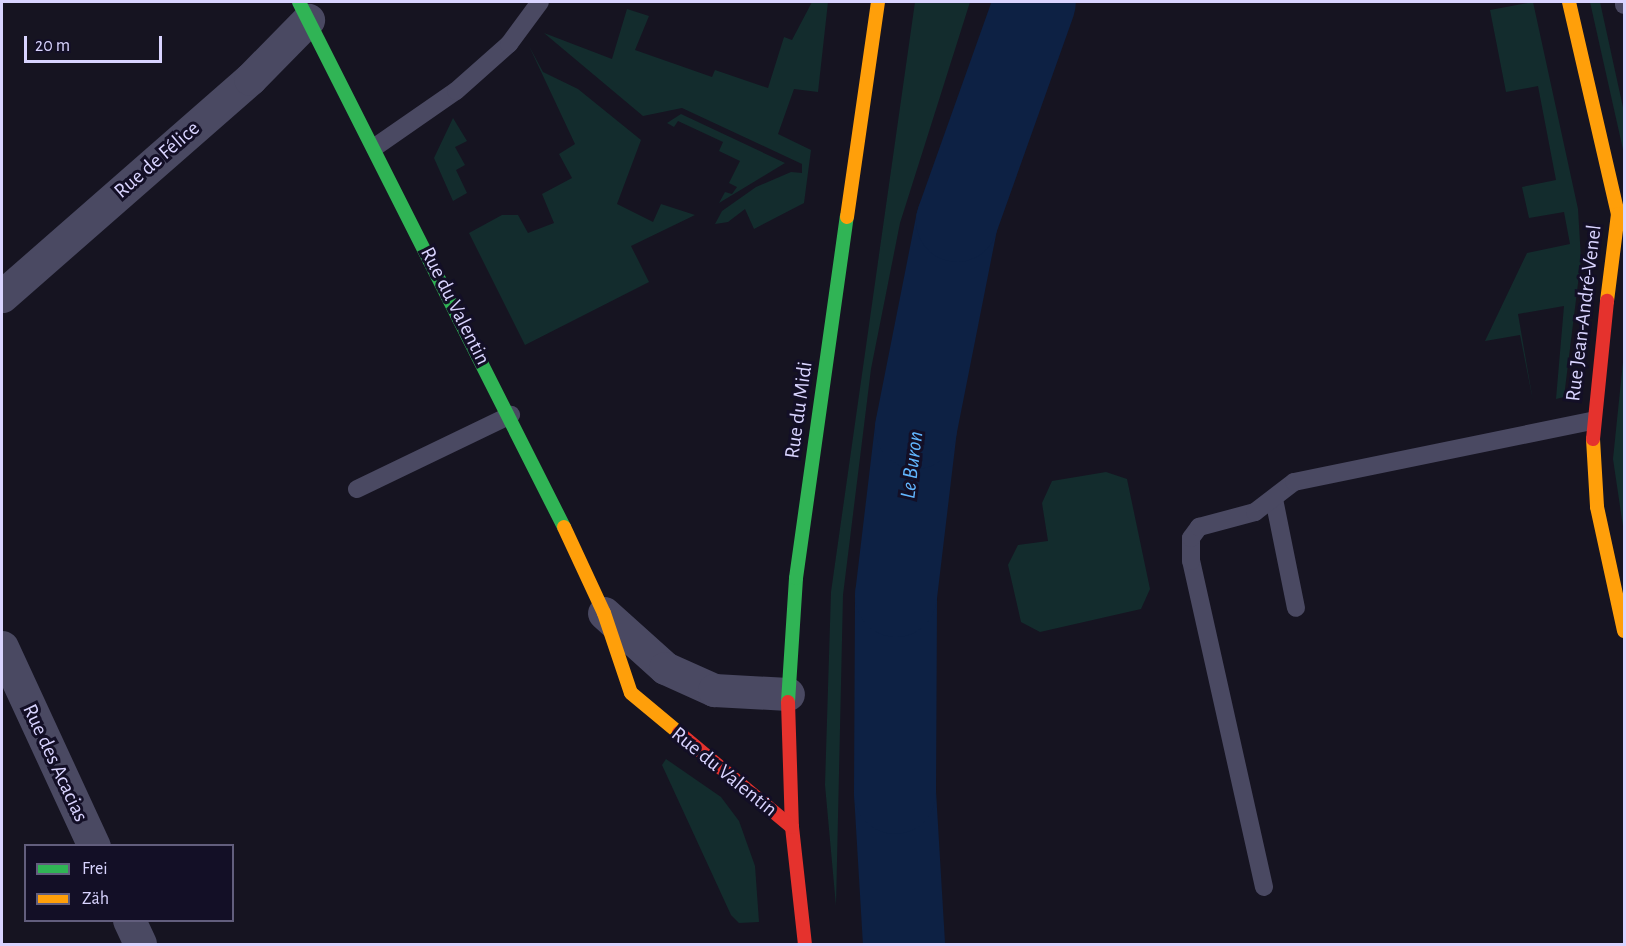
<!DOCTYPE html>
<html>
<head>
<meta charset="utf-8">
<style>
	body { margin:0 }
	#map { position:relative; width:1626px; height:946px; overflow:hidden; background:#161421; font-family:"Alegreya Sans",sans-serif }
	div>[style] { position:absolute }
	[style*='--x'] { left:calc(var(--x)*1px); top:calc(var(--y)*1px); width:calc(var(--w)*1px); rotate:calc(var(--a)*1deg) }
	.green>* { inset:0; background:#132c2d }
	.river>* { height:82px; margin:-41px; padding:0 41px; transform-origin:41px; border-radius:41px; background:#0d2144 }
	.lane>* { height:18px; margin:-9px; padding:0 9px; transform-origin:9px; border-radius:9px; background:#4a4962 }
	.street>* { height:33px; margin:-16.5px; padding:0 16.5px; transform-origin:16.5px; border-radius:16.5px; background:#4a4962 }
	.fast>* { height:14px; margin:-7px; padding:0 7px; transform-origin:7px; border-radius:7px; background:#30b455 }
	.slow>* { height:14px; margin:-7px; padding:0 7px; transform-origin:7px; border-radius:7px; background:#ff9f0a }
	.jam>* { height:14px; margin:-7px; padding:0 7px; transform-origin:7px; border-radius:7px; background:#e5322d }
	span { translate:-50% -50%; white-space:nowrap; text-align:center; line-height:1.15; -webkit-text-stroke:6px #130f26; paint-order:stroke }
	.street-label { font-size:21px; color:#d9d4ff }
	.water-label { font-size:22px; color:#62b6ff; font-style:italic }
	.frame { position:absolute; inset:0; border:3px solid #d9d4ff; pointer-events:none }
	.legend { position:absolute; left:24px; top:844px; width:210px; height:78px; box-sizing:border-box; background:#130f26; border:2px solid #625e7d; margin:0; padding:8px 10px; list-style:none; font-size:18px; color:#d9d4ff }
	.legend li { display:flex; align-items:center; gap:12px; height:30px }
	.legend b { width:30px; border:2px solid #625e7d }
	.scale { position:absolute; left:24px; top:36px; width:138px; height:27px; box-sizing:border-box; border:3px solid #d9d4ff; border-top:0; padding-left:8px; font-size:18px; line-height:21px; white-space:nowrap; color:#d9d4ff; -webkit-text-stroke:4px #130f26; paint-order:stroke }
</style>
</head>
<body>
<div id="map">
	<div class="green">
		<i style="clip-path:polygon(812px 2px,828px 2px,818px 92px,794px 89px,778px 134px,811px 150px,804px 203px,754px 229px,745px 209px,728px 222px,715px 224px,722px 211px,756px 187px,791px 172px,802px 173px,802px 164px,682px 108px,643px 116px,544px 33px,612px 59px,627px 9px,649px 16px,635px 50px,712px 77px,715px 70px,768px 88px,784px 37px,792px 40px)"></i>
		<i style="clip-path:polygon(915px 2px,970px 2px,900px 223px,871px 369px,843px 595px,836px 906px,825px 785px,831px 592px)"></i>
		<i style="clip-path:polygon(1533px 2px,1578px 209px,1581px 259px,1564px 397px,1556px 399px,1564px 306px,1518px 314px,1533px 401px,1520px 335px,1485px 341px,1527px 253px,1570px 244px,1564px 212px,1529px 218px,1522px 187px,1556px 180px,1538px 86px,1506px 92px,1490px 10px)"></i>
		<i style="clip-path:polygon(1590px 2px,1600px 2px,1624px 112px,1624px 154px)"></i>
		<i style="clip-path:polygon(529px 46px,543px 72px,578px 89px,641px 140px,617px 204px,653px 222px,661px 204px,695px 215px,631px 246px,649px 282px,525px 345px,469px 233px,502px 215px,518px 215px,528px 233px,554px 223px,542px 194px,572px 178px,559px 154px,575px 144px)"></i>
		<i style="clip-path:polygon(681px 114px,785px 163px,719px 203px,725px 192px,732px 194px,737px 187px,729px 183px,740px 161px,719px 151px,723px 142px,678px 121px,674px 127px,667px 123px)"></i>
		<i style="clip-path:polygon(453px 118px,467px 141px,455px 147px,465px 165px,456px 170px,467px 193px,453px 201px,434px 158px)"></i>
		<i style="clip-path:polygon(1624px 352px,1624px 533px,1613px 459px)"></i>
		<i style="clip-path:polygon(1106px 472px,1127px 479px,1150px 589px,1141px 609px,1040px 632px,1021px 622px,1008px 565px,1018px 545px,1048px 541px,1042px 503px,1052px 481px)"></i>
		<i style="clip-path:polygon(666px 759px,721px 797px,739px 821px,755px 866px,759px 922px,739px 923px,731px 915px,662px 765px)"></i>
	</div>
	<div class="river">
		<i style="--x:904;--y:944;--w:151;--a:-93.4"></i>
		<i style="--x:895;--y:793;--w:197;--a:-89.7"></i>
		<i style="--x:896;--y:596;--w:169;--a:-83.2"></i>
		<i style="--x:916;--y:428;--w:211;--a:-78.8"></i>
		<i style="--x:957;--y:221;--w:232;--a:-70.4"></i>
	</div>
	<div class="lane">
		<i style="--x:1624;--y:2;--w:3;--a:90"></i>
		<i style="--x:375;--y:147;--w:98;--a:-34.7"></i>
		<i style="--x:456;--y:91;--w:71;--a:-41.6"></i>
		<i style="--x:509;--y:44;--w:52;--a:-53.6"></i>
		<i style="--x:357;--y:489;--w:171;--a:-25.7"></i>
		<i style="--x:1274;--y:499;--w:111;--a:78.6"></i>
		<i style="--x:1264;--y:887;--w:334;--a:-102.6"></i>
		<i style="--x:1191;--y:561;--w:23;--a:-90"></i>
		<i style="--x:1191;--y:538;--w:14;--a:-54"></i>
		<i style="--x:1199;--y:527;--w:58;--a:-15"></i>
		<i style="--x:1255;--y:512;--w:49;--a:-37.6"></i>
		<i style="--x:1294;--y:482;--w:304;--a:-11.6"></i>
	</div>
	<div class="street">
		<i style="--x:2;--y:296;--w:330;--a:-41.2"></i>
		<i style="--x:250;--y:79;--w:83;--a:-45.5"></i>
		<i style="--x:604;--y:613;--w:82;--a:42"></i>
		<i style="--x:665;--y:668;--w:54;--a:24.2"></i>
		<i style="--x:714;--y:690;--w:74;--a:3.1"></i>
		<i style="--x:2;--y:647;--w:219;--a:65.2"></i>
		<i style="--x:129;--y:920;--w:26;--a:65"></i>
	</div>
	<div class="fast">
		<i style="--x:299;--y:2;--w:588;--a:63.22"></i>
		<i style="--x:788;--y:702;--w:124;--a:-86.3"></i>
		<i style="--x:796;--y:578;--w:365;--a:-82"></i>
	</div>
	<div class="slow">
		<i style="--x:1569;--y:2;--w:218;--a:77"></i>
		<i style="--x:1618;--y:214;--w:88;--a:97.2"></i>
		<i style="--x:847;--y:217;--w:217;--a:-81.8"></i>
		<i style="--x:1593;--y:439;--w:68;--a:86.6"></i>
		<i style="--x:1597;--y:507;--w:127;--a:77.7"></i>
		<i style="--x:564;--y:527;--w:95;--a:65.1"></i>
		<i style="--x:604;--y:613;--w:84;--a:71.4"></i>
		<i style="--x:631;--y:693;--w:62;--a:39.8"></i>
	</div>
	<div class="jam">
		<i style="--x:1593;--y:439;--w:139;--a:-84.2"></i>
		<i style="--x:788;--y:702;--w:125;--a:88.2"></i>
		<i style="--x:792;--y:827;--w:118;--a:83.7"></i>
		<i style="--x:679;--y:733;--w:147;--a:39.8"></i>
	</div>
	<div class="street-label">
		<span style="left:157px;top:160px;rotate:-41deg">Rue de Félice</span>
		<span style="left:455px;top:306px;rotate:63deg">Rue du Valentin</span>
		<span style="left:1584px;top:313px;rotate:-83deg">Rue Jean-André-Venel</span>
		<span style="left:799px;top:410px;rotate:-82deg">Rue du Midi</span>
		<span style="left:55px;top:763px;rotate:65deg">Rue des Acacias</span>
		<span style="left:724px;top:772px;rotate:39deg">Rue du Valentin</span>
	</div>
	<div class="water-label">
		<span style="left:912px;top:465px;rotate:-83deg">Le Buron</span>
	</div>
	<div class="frame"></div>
	<ul class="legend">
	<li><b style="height:8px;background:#30b455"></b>Frei</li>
	<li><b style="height:8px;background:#ff9f0a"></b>Zäh</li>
	</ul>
	<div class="scale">20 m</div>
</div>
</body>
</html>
